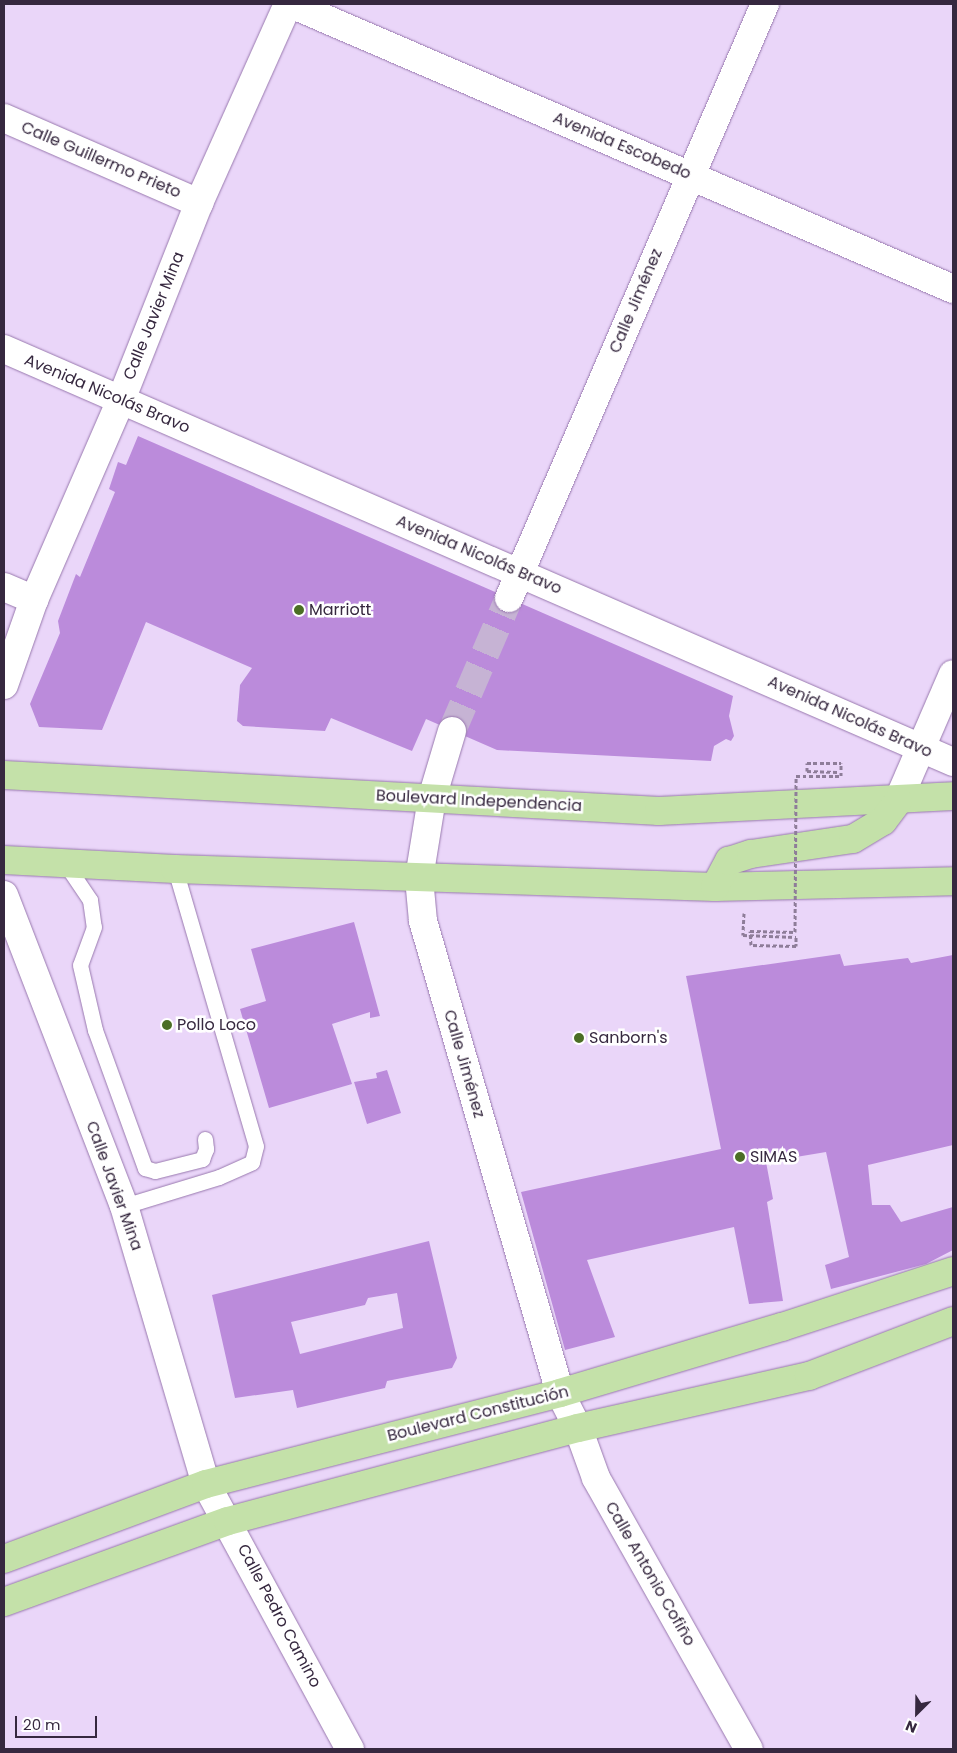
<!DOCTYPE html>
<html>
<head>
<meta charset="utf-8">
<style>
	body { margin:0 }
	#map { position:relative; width:957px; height:1753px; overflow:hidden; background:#ead6f9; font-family:Poppins,sans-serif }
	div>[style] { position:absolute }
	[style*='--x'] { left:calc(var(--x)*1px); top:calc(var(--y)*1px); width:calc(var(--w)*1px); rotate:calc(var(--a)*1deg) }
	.building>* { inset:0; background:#bb8bdb }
	.street-tunnel>* { height:28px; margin-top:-14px; transform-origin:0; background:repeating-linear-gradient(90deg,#c6b3d4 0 28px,transparent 0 42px) }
	.path>* { height:3px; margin-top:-1.5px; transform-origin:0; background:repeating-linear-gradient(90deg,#8e7d99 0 4px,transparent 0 6.5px) }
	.roads { filter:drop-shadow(0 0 1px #9878ae) drop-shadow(0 0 1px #9878ae) }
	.lane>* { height:15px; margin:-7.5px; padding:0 7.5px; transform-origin:7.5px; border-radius:7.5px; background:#fff }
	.street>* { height:28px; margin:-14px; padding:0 14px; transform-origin:14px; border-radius:14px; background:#fff }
	.primary>* { height:28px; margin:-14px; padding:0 14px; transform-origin:14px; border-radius:14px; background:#c4e1a9 }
	.path-bridge>* { height:3px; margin-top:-1.5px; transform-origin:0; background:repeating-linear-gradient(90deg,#8e7d99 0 4px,transparent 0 6.5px) }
	.dots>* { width:14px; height:14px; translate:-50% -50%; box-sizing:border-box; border:2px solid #fff; border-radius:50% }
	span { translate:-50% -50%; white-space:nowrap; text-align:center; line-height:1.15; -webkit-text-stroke:5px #fff; paint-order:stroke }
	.street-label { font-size:16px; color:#36283f }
	.poi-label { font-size:16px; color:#36283f }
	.left { translate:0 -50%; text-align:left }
	.frame { position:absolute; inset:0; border:5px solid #36283f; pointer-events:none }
	.north { position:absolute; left:892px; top:1688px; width:50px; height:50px; -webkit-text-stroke:4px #fff; paint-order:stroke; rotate:203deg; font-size:14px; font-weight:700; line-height:20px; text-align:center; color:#36283f }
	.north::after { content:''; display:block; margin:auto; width:18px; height:22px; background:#36283f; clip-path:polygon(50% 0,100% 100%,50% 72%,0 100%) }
	.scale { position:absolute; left:15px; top:1716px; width:82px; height:22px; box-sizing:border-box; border:2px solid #36283f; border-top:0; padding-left:6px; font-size:15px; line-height:18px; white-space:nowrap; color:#36283f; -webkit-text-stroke:4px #fff; paint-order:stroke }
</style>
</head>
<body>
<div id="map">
	<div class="building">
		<i style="clip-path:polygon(138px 436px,733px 696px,729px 716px,734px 736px,731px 741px,726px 739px,714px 746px,711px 761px,497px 750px,426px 719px,412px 751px,331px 718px,325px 731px,243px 726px,237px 721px,240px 685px,252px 668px,146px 622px,102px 730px,39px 727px,30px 704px,60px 633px,58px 621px,76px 574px,80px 577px,115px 492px,109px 489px,118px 462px,126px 465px)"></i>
		<i style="clip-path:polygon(354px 922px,380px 1016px,370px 1018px,370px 1012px,332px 1024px,352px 1084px,269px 1108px,240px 1009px,266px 1001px,251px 949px)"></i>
		<i style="clip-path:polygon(840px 954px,844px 966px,908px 958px,911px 963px,953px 955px,953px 1145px,868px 1165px,872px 1205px,890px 1205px,901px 1222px,953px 1207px,953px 1250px,926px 1264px,831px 1289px,825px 1265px,849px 1257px,826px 1152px,766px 1162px,773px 1199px,767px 1202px,783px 1301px,749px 1304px,734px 1227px,587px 1260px,615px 1337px,565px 1350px,521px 1192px,721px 1149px,686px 976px)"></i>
		<i style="clip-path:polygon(387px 1070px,401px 1113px,367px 1124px,354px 1082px,377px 1078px,376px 1073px)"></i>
		<i style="clip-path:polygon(evenodd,429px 1241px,457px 1358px,452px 1368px,387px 1381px,385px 1388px,297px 1408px,293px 1390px,235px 1398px,212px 1295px,429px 1241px,397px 1293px,403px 1328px,300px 1354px,291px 1322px,365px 1305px,368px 1298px,397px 1293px)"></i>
	</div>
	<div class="street-tunnel">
		<i style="--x:452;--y:731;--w:145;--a:-66.8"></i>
	</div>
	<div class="path">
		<i style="--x:837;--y:772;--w:30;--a:-178"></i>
		<i style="--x:807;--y:771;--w:8;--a:-90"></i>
		<i style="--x:807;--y:763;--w:34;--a:0"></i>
		<i style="--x:744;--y:913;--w:22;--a:93"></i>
		<i style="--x:743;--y:935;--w:53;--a:2.2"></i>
		<i style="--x:796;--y:937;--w:9;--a:90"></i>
		<i style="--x:796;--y:946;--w:45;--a:-178.7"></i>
	</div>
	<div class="roads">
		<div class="lane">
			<i style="--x:65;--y:863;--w:45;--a:56"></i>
			<i style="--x:90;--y:900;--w:27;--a:82"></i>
			<i style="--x:94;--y:927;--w:40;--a:110.2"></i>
			<i style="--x:80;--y:965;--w:67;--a:77"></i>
			<i style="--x:95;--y:1030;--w:147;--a:70.1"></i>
			<i style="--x:145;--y:1168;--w:10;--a:17"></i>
			<i style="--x:155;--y:1171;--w:49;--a:-14.3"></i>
			<i style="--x:202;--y:1159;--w:11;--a:-68"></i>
			<i style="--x:206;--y:1149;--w:10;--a:-96"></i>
			<i style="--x:124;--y:1206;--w:99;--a:-17"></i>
			<i style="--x:219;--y:1177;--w:36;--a:-24"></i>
			<i style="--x:252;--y:1162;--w:16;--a:-76"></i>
			<i style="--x:256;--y:1146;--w:289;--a:-106.3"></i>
		</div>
		<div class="street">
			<i style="--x:291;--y:4;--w:721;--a:23.29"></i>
			<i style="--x:4;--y:118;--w:213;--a:23.6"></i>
			<i style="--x:4;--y:349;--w:1035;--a:23.52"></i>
			<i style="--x:4;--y:587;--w:33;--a:23"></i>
			<i style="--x:509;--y:598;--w:647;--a:-66.69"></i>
			<i style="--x:4;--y:685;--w:90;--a:-70.6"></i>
			<i style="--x:34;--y:600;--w:218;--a:-66.5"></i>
			<i style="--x:121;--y:400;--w:212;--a:-68.4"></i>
			<i style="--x:199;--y:203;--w:218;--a:-65.9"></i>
			<i style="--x:452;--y:731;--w:70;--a:106.6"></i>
			<i style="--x:432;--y:798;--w:81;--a:99.2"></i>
			<i style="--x:419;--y:878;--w:43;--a:84.7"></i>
			<i style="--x:423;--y:921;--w:491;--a:73.8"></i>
			<i style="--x:560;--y:1393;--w:39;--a:63"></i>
			<i style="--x:578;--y:1428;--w:53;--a:70.2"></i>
			<i style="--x:596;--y:1478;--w:311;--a:60.6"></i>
			<i style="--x:898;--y:801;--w:138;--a:-66.6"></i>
			<i style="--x:4;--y:895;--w:333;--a:68.9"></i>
			<i style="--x:124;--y:1206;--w:290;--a:73.6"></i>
			<i style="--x:206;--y:1484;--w:302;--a:61.5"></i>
		</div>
		<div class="primary">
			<i style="--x:4;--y:775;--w:656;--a:3.15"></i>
			<i style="--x:659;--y:811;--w:294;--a:-2.9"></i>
			<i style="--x:4;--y:860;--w:171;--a:3"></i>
			<i style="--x:175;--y:869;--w:540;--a:1.91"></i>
			<i style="--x:715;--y:887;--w:238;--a:-1.4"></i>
			<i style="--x:715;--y:887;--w:30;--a:-62"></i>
			<i style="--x:729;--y:861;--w:23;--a:-18"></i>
			<i style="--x:751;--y:854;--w:103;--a:-8.4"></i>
			<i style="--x:853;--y:839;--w:35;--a:-31"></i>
			<i style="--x:883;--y:821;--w:25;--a:-53"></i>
			<i style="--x:4;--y:1559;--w:215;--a:-20.4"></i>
			<i style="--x:206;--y:1484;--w:366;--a:-14.4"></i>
			<i style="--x:560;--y:1393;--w:232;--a:-16.6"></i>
			<i style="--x:782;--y:1327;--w:180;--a:-18.1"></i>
			<i style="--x:4;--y:1602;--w:238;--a:-19.9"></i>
			<i style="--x:228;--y:1521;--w:362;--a:-14.9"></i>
			<i style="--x:578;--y:1428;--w:237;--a:-12.7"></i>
			<i style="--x:809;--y:1376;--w:154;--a:-20.9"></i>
		</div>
	</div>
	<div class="path-bridge">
		<i style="--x:751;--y:945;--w:14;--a:-94"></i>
		<i style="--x:750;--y:931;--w:45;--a:1.3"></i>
		<i style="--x:795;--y:932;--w:156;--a:-89.6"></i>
		<i style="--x:796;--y:776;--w:45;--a:0"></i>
		<i style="--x:841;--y:776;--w:13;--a:-90"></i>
	</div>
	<div class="dots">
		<i style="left:299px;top:610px;background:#4b6e25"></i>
		<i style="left:167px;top:1025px;background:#4b6e25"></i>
		<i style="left:579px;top:1038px;background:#4b6e25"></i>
		<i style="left:740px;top:1157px;background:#4b6e25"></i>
	</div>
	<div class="street-label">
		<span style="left:622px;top:146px;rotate:23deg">Avenida Escobedo</span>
		<span style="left:101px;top:160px;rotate:23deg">Calle Guillermo Prieto</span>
		<span style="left:636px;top:301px;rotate:-67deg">Calle Jiménez</span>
		<span style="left:154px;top:316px;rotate:-68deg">Calle Javier Mina</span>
		<span style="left:107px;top:394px;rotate:23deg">Avenida Nicolás Bravo</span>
		<span style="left:479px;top:555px;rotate:23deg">Avenida Nicolás Bravo</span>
		<span style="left:850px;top:717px;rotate:24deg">Avenida Nicolás Bravo</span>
		<span style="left:479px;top:801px;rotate:3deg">Boulevard Independencia</span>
		<span style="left:464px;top:1064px;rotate:74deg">Calle Jiménez</span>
		<span style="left:114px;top:1186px;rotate:70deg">Calle Javier Mina</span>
		<span style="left:478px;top:1414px;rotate:-14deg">Boulevard Constitución</span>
		<span style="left:650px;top:1574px;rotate:60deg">Calle Antonio Cofiño</span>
		<span style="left:279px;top:1616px;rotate:62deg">Calle Pedro Camino</span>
	</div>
	<div class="poi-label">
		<span class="left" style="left:309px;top:610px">Marriott</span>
		<span class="left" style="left:177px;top:1025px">Pollo Loco</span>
		<span class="left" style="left:589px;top:1038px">Sanborn's</span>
		<span class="left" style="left:750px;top:1157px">SIMAS</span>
	</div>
	<div class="frame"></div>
	<div class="north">N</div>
	<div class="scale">20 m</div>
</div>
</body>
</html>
